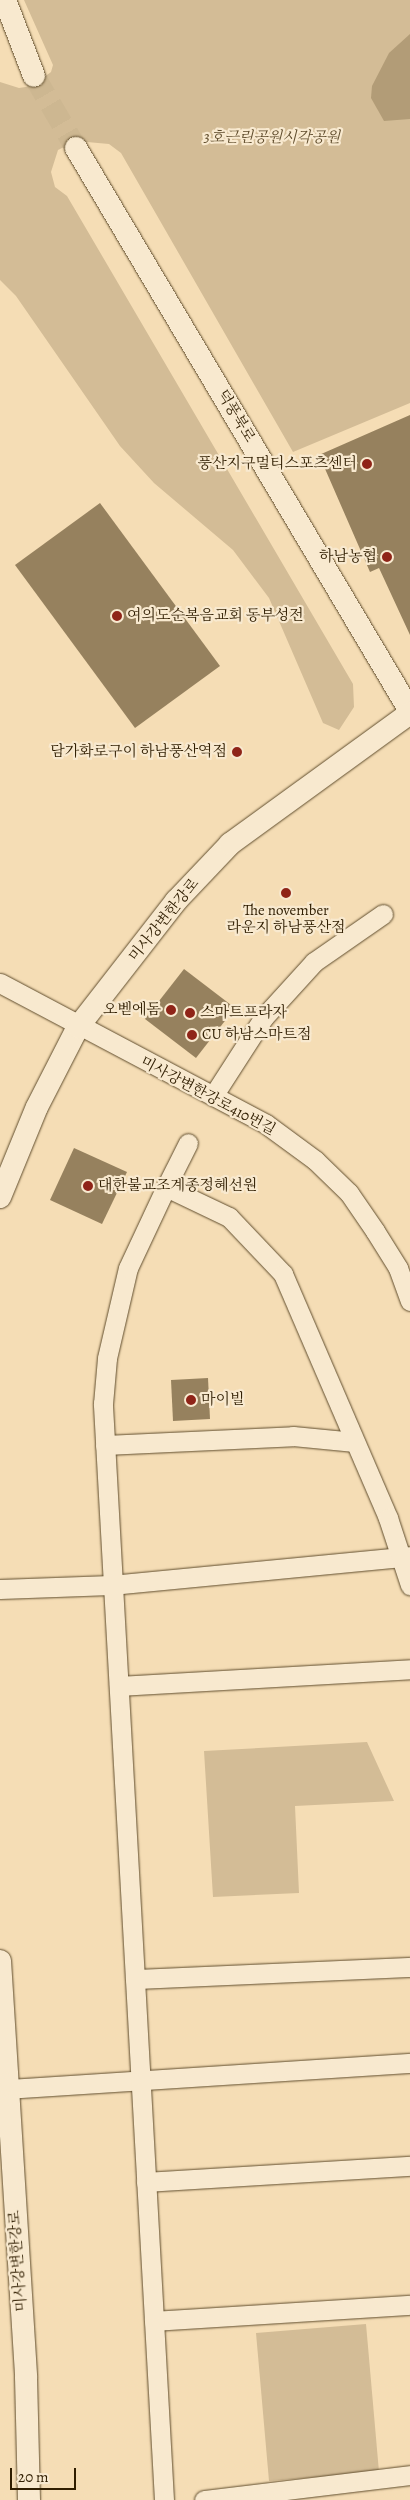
<!DOCTYPE html>
<html>
<head>
<meta charset="utf-8">
<style>
	body { margin:0 }
	#map { position:relative; width:410px; height:2500px; overflow:hidden; background:#f5ddb5; font-family:Alegreya,"Noto Serif KR",serif }
	div>[style] { position:absolute }
	[style*='--x'] { left:calc(var(--x)*1px); top:calc(var(--y)*1px); width:calc(var(--w)*1px); rotate:calc(var(--a)*1deg) }
	.green>* { inset:0; background:#d3bc96 }
	.water>* { inset:0; background:#b29c77 }
	.building>* { inset:0; background:#96815e }
	.tertiary-tunnel>* { height:22px; margin-top:-11px; transform-origin:0; background:repeating-linear-gradient(90deg,#cdb791 0 22px,transparent 0 33px) }
	.roads { filter:drop-shadow(0 0 1px #604d2d) drop-shadow(0 0 1px #604d2d) }
	.minor>* { height:19px; margin:-9.5px; padding:0 9.5px; transform-origin:9.5px; border-radius:9.5px; background:#f8e9cf }
	.tertiary>* { height:22px; margin:-11px; padding:0 11px; transform-origin:11px; border-radius:11px; background:#f8e9cf }
	.dots>* { width:14px; height:14px; translate:-50% -50%; box-sizing:border-box; border:2px solid #f8e9cf; border-radius:50% }
	span { translate:-50% -50%; white-space:nowrap; text-align:center; line-height:1.15; -webkit-text-stroke:4.5px #f8e9cf; paint-order:stroke }
	.park-label { font-size:15px; color:#604d2d; font-style:italic }
	.street-label { font-size:15px; color:#2f1d00 }
	.poi-label { font-size:15px; color:#2f1d00 }
	.right { translate:-100% -50%; text-align:right }
	.left { translate:0 -50%; text-align:left }
	.scale { position:absolute; left:10px; top:2468px; width:66px; height:22px; box-sizing:border-box; border:2px solid #2f1d00; border-top:0; padding-left:6px; font-size:15px; line-height:18px; white-space:nowrap; color:#2f1d00; -webkit-text-stroke:4px #f8e9cf; paint-order:stroke }
</style>
</head>
<body>
<div id="map">
	<div class="green">
		<i style="clip-path:polygon(24px 0,410px 0,410px 403px,293px 452px,121px 153px,109px 144px,76px 141px,58px 150px,51px 172px,55px 187px,67px 196px,353px 684px,354px 707px,339px 730px,323px 723px,269px 598px,233px 550px,154px 483px,120px 446px,16px 296px,0 280px,0 82px,19px 88px,32px 86px,51px 72px,53px 65px)"></i>
		<i style="clip-path:polygon(367px 1742px,394px 1801px,295px 1806px,299px 1893px,213px 1897px,204px 1751px)"></i>
		<i style="clip-path:polygon(366px 2324px,379px 2472px,269px 2481px,256px 2333px)"></i>
	</div>
	<div class="water">
		<i style="clip-path:polygon(410px 34px,410px 119px,384px 121px,371px 98px,372px 86px,389px 53px)"></i>
	</div>
	<div class="building">
		<i style="clip-path:polygon(410px 415px,410px 635px,379px 568px,370px 572px,319px 455px)"></i>
		<i style="clip-path:polygon(100px 503px,220px 666px,135px 728px,15px 565px)"></i>
		<i style="clip-path:polygon(184px 969px,235px 1008px,196px 1058px,145px 1019px)"></i>
		<i style="clip-path:polygon(74px 1148px,127px 1172px,102px 1224px,50px 1200px)"></i>
		<i style="clip-path:polygon(208px 1378px,210px 1419px,173px 1421px,171px 1380px)"></i>
	</div>
	<div class="tertiary-tunnel">
		<i style="--x:34;--y:76;--w:83;--a:59.7"></i>
	</div>
	<div class="roads">
		<div class="minor">
			<i style="--x:0;--y:983;--w:301;--a:27.9"></i>
			<i style="--x:266;--y:1124;--w:61;--a:36.3"></i>
			<i style="--x:315;--y:1160;--w:47;--a:44.1"></i>
			<i style="--x:349;--y:1193;--w:46;--a:55.6"></i>
			<i style="--x:375;--y:1231;--w:44;--a:58.1"></i>
			<i style="--x:398;--y:1268;--w:35;--a:70"></i>
			<i style="--x:213;--y:1096;--w:94;--a:-57.2"></i>
			<i style="--x:264;--y:1017;--w:74;--a:-47.7"></i>
			<i style="--x:314;--y:962;--w:84;--a:-34.8"></i>
			<i style="--x:166;--y:1187;--w:49;--a:-63.4"></i>
			<i style="--x:105;--y:1445;--w:188;--a:-2.7"></i>
			<i style="--x:293;--y:1436;--w:62;--a:5.5"></i>
			<i style="--x:0;--y:1589;--w:111;--a:-2.1"></i>
			<i style="--x:111;--y:1585;--w:300;--a:-5.5"></i>
			<i style="--x:119;--y:1686;--w:291;--a:-3.3"></i>
			<i style="--x:135;--y:1979;--w:275;--a:-2.5"></i>
			<i style="--x:7;--y:2089;--w:404;--a:-3.7"></i>
			<i style="--x:146;--y:2182;--w:264;--a:-3.5"></i>
			<i style="--x:154;--y:2321;--w:256;--a:-3.6"></i>
			<i style="--x:164;--y:2500;--w:1098;--a:-93.19"></i>
			<i style="--x:103;--y:1404;--w:46;--a:-85"></i>
			<i style="--x:107;--y:1358;--w:92;--a:-76.9"></i>
			<i style="--x:128;--y:1268;--w:89;--a:-64.9"></i>
			<i style="--x:166;--y:1187;--w:70;--a:25.5"></i>
			<i style="--x:229;--y:1217;--w:79;--a:46.5"></i>
			<i style="--x:283;--y:1274;--w:266;--a:66.7"></i>
			<i style="--x:388;--y:1518;--w:71;--a:71.8"></i>
			<i style="--x:204;--y:2500;--w:208;--a:-6.9"></i>
		</div>
		<div class="tertiary">
			<i style="--x:5;--y:0;--w:81;--a:69.1"></i>
			<i style="--x:76;--y:148;--w:655;--a:59.32"></i>
			<i style="--x:0;--y:1197;--w:97;--a:-67.7"></i>
			<i style="--x:37;--y:1107;--w:90;--a:-62.9"></i>
			<i style="--x:78;--y:1027;--w:160;--a:-52.1"></i>
			<i style="--x:176;--y:901;--w:79;--a:-46.5"></i>
			<i style="--x:230;--y:844;--w:223;--a:-36"></i>
			<i style="--x:0;--y:1961;--w:417;--a:86.4"></i>
			<i style="--x:26;--y:2377;--w:123;--a:88.6"></i>
		</div>
	</div>
	<div class="dots">
		<i style="left:367px;top:464px;background:#8f2418"></i>
		<i style="left:387px;top:557px;background:#8f2418"></i>
		<i style="left:117px;top:616px;background:#8f2418"></i>
		<i style="left:237px;top:752px;background:#8f2418"></i>
		<i style="left:286px;top:893px;background:#8f2418"></i>
		<i style="left:171px;top:1010px;background:#8f2418"></i>
		<i style="left:190px;top:1013px;background:#8f2418"></i>
		<i style="left:192px;top:1035px;background:#8f2418"></i>
		<i style="left:88px;top:1186px;background:#8f2418"></i>
		<i style="left:191px;top:1400px;background:#8f2418"></i>
	</div>
	<div class="park-label">
		<span style="left:272px;top:138px">3호근린공원시각공원</span>
	</div>
	<div class="street-label">
		<span style="left:236px;top:416px;rotate:59deg">덕풍북로</span>
		<span style="left:164px;top:920px;rotate:-51deg">미사강변한강로</span>
		<span style="left:208px;top:1096px;rotate:28deg">미사강변한강로410번길</span>
		<span style="left:18px;top:2261px;rotate:-94deg">미사강변한강로</span>
	</div>
	<div class="poi-label">
		<span class="right" style="left:357px;top:464px">풍산지구멀티스포츠센터</span>
		<span class="right" style="left:377px;top:557px">하남농협</span>
		<span class="left" style="left:127px;top:616px">여의도순복음교회 동부성전</span>
		<span class="right" style="left:227px;top:752px">담가화로구이 하남풍산역점</span>
		<span style="left:286px;top:919px">The november<br>라운지 하남풍산점</span>
		<span class="right" style="left:161px;top:1010px">오벧에돔</span>
		<span class="left" style="left:200px;top:1013px">스마트프라자</span>
		<span class="left" style="left:202px;top:1035px">CU 하남스마트점</span>
		<span class="left" style="left:98px;top:1186px">대한불교조계종정혜선원</span>
		<span class="left" style="left:201px;top:1400px">마이빌</span>
	</div>
	<div class="scale">20 m</div>
</div>
</body>
</html>
